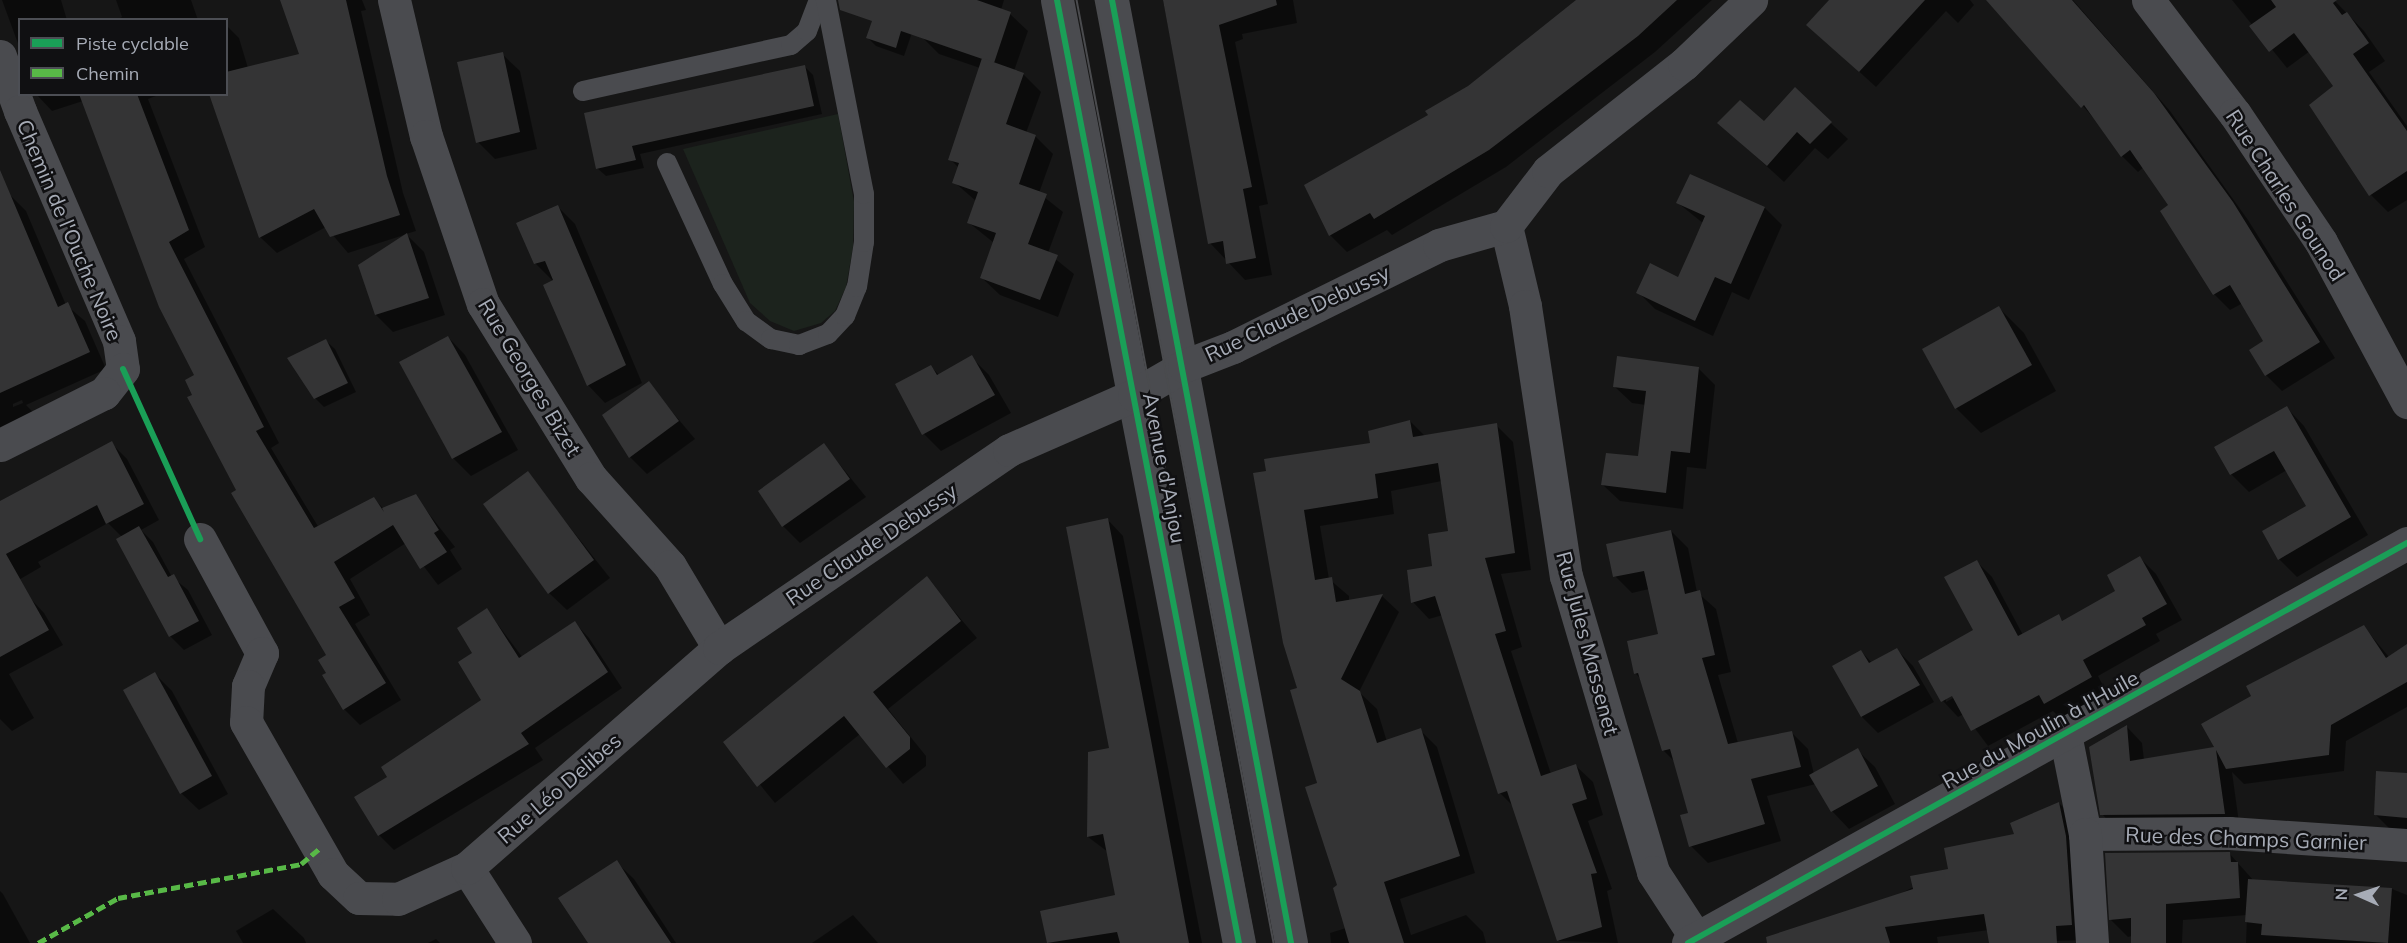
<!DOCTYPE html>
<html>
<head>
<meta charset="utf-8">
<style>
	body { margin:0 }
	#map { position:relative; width:2407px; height:943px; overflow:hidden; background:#161616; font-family:Mulish,sans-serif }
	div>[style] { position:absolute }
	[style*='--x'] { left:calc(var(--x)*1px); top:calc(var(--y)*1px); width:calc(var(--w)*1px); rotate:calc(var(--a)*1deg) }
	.green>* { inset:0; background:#1c231d }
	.shadow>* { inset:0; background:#0007 }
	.building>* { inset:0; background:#343435 }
	.lane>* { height:20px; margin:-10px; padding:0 10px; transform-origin:10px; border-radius:10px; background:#4a4b4f }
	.street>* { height:33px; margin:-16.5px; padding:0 16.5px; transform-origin:16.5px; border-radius:16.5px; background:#4a4b4f }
	.tram>* { height:1.5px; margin:-0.75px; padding:0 0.75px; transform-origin:0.75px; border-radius:0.75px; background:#4a4b4e }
	.quiet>* { height:4.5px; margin-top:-2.25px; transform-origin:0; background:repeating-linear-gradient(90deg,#58b947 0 9px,transparent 0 13.5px) }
	.cycleway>* { height:6px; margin:-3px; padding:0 3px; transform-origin:3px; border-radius:3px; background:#1a9f57 }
	span { translate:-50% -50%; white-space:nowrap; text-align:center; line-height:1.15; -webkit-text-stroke:5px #101012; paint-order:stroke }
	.street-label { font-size:21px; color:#a7acb7 }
	.legend { position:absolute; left:18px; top:18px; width:210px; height:78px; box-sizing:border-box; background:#101012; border:2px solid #4c4e54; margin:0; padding:8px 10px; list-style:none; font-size:18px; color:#a7acb7 }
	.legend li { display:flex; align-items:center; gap:12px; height:30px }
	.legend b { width:30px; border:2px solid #4c4e54 }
	.north { position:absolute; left:2329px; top:865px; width:60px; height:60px; -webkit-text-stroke:4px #101012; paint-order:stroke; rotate:273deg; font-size:16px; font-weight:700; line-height:24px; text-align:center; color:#a7acb7 }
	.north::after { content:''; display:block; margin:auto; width:21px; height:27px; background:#a7acb7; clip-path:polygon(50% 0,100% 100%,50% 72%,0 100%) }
</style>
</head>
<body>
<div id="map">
	<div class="green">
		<i style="clip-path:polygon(838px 114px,854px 202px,853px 247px,846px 287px,835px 311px,821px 323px,794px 331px,770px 321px,750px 303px,683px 149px)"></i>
	</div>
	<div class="shadow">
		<i style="clip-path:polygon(2px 0,61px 0,67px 20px,20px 20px,20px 49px)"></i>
		<i style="clip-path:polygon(116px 0,191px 0,198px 20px,116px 20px,122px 17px)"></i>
		<i style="clip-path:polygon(282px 0,362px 0,366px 10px,361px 11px,403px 193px,416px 231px,406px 234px,424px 252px,445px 315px,393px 332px,376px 315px,404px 235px,348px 253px,326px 227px,277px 253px,260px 237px,226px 94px,226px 25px,239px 38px,248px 68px,301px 55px)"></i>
		<i style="clip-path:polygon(934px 0,1004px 0,1001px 10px,1010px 14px,1028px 31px,1014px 71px,1023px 74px,1041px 92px,1026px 133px,1035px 136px,1053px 154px,1039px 193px,1063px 212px,1048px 253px,1074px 274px,1058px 317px,1000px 295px,982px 278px,994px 243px,968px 222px,976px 201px,954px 182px,959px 168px,950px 159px,980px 68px,939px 54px,922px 37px)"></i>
		<i style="clip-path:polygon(1163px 0,1293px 0,1297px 23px,1242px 34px,1243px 39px,1235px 42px,1268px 204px,1259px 206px,1272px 275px,1245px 280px,1210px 243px)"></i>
		<i style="clip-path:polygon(1579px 0,1712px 0,1655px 52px,1506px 167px,1392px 235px,1387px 230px,1347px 252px,1330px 235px,1430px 116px)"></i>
		<i style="clip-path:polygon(1839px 0,1970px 0,1974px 5px,1958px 23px,1946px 11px,1876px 87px,1830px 45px)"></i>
		<i style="clip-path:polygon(2016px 0,2073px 0,2170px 111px,2248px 220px,2335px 358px,2282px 391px,2266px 375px,2265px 341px,2243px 303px,2230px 310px,2214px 294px,2171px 205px,2144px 167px,2138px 172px,2122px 156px,2098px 123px,2000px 14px)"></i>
		<i style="clip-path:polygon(2232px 0,2334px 0,2364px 31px,2385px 61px,2369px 72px,2407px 126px,2407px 200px,2388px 212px,2371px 195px,2335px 87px,2310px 51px,2287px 68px)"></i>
		<i style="clip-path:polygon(915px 24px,904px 56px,876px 46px,868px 38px)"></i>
		<i style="clip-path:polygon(502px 54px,520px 71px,537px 149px,495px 159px,478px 142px)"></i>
		<i style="clip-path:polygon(805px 67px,813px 75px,822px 114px,640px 154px,644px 168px,606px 176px,597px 168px,586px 114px)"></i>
		<i style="clip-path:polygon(1795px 90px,1848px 139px,1828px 159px,1815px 148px,1784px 182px,1719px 123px,1764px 123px)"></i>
		<i style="clip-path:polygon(36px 94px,161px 94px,148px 99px,205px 247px,184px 259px,279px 443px,271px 448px,319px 528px,374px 499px,384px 509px,415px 496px,455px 547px,450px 550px,462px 569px,438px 585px,406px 543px,350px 579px,370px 615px,355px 624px,401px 700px,360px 725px,344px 709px,328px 673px,328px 655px,194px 396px,196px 376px,83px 101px,52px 111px)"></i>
		<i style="clip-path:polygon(1691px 176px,1765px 208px,1782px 225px,1749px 300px,1732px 292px,1713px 336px,1655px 309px,1638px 292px,1679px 279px,1704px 224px,1678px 203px)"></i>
		<i style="clip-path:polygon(evenodd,0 177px,9px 194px,26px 211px,66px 305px,85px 321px,106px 369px,26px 405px,39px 418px,0 434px,0 177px,22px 400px,23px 403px,13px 407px,13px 404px,22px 400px)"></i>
		<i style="clip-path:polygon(558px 207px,575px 224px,642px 383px,605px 403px,588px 385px,553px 281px,535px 263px)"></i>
		<i style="clip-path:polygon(1999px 308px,2024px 333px,2056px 391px,1981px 433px,1956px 408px)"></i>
		<i style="clip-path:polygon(448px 337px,465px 355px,518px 450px,471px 476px,453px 458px,401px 363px)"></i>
		<i style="clip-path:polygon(326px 341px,335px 349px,356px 392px,324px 407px,315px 398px)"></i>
		<i style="clip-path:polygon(971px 357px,989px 375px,1011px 413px,941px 451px,924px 434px,931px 367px,939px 375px)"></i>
		<i style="clip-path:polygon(1698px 368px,1715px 385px,1706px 469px,1687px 467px,1683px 509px,1620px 501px,1603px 485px,1639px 458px,1646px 405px,1632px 403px,1615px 387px)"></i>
		<i style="clip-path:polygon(648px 383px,695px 439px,647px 474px,630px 457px)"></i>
		<i style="clip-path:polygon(2287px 408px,2304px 426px,2368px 535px,2297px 577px,2279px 559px,2264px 532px,2308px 506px,2287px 470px,2249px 492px,2231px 474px,2216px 448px)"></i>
		<i style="clip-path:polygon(1410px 421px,1425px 436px,1496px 425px,1513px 442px,1531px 570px,1501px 574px,1522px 647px,1511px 651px,1551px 774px,1576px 766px,1593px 782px,1603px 815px,1588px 821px,1612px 889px,1607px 891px,1618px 943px,1559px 941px,1514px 807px,1500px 793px,1443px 615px,1429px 619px,1413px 602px,1450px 532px,1442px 481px,1391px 491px,1394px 514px,1320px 526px,1329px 579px,1349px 596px,1349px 601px,1382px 596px,1399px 612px,1359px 692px,1377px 709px,1387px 742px,1420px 730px,1437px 747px,1475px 873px,1400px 899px,1411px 935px,1466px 915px,1483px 932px,1486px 943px,1331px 943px,1330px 933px,1346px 928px,1255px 474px,1371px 445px)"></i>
		<i style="clip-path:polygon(111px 443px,127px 459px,159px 520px,141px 530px,153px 542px,172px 577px,188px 590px,212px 635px,184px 650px,170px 636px,122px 537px,108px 523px,38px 562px,41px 567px,10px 585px,0 574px,0 505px)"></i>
		<i style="clip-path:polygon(824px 445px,866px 497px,800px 543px,783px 526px)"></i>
		<i style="clip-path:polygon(527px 473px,610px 578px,567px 610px,549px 593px,485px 504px)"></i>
		<i style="clip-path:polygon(1107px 519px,1123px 536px,1202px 943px,1048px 943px,1042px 912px,1117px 896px,1108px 852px,1088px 837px,1110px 750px)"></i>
		<i style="clip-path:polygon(1671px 531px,1688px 548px,1697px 592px,1716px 609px,1731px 672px,1718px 675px,1738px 743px,1791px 732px,1808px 749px,1814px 774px,1857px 750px,1875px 767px,1895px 804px,1849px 829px,1832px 811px,1816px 784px,1767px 796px,1781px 841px,1708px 863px,1691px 846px,1690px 814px,1676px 763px,1663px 750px,1642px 680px,1636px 674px,1629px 642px,1660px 635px,1649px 589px,1632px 593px,1615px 576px)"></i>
		<i style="clip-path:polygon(evenodd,2140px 558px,2156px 574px,2182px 620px,2156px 634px,2160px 641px,2098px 676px,2107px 693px,2061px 719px,2053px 711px,1988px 746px,1964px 714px,1958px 717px,1943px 701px,1920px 662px,1975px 630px,1976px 561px,1992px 577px,2023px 635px,2058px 616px,2064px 622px,2117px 592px,2140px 558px,1958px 691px,1960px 694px,1946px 702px,1946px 698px,1958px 691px)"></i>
		<i style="clip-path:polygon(926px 578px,977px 638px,888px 709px,926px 756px,926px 766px,903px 784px,860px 734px,775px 803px,725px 742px)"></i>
		<i style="clip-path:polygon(30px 598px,44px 613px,63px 645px,9px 674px,34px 718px,12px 731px,0 719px,0 615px)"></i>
		<i style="clip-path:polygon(487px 610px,523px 658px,575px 623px,589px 638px,622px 688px,535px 748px,543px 760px,394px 850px,379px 835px,389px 778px,483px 700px,474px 654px)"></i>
		<i style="clip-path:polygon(2364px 627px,2389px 657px,2407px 646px,2407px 707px,2346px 741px,2344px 771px,2244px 784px,2232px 772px,2240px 830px,2118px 831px,2102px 814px,2127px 727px,2142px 743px,2144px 760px,2216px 748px,2253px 697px)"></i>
		<i style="clip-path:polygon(1897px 650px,1913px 666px,1934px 702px,1878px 733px,1862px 717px,1834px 666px,1861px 651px,1872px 663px)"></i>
		<i style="clip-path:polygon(155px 674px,172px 691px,228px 794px,199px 810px,181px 793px)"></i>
		<i style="clip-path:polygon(2407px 774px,2407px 833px,2393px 832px,2376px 815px)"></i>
		<i style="clip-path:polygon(2059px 803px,2074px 819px,2087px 940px,1991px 943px,1989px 930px,1937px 937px,1938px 943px,1803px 943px,2016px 835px)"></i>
		<i style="clip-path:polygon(2229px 853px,2254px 881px,2392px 889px,2407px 895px,2407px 943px,2246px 943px,2247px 915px,2183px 920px,2182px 943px,2132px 943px,2132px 936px,2128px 937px,2111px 920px)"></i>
		<i style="clip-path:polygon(616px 862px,634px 879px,676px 943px,589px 943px)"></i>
		<i style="clip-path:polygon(0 891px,3px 894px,30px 943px,0 943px)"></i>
		<i style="clip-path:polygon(273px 909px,304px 938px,306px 943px,243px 943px,236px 931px)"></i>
		<i style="clip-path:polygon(853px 915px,878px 943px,812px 943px)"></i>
		<i style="clip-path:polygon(436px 939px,440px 943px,428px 943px)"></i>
	</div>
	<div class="building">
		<i style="clip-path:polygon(280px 0,346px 0,387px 176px,400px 215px,330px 237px,314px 209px,259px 238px,209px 94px,226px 94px,226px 72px,299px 54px)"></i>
		<i style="clip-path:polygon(838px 0,977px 0,1011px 12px,994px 63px,901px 31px,896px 48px,866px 38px,872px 21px,840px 10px)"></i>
		<i style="clip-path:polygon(1163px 0,1276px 0,1277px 5px,1219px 25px,1252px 187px,1243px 189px,1256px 258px,1226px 264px,1223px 241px,1208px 244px)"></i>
		<i style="clip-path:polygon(1576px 0,1677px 0,1638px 36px,1489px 150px,1374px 219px,1370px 213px,1329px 236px,1304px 185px,1428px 115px,1425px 111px,1468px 86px)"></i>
		<i style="clip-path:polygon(1829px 0,1925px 0,1859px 72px,1806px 25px)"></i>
		<i style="clip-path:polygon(1986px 0,2072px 0,2154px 93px,2233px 202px,2320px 342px,2265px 376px,2249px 350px,2263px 341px,2230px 285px,2213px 295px,2160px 211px,2168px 205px,2130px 150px,2121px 157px,2084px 105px,2081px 108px)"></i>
		<i style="clip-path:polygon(2271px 0,2337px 0,2333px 3px,2342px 15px,2347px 12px,2369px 43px,2353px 54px,2407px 131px,2407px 171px,2369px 196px,2309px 105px,2333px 86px,2315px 61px,2294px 33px,2269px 52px,2249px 26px,2276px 7px)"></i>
		<i style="clip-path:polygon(503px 52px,520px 132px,476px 143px,457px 62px)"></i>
		<i style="clip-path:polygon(982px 58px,1024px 73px,1006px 124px,1036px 135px,1019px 184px,1047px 194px,1028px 244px,1058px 255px,1040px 300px,980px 278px,996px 233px,967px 223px,978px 192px,952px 183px,959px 163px,948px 160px)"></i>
		<i style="clip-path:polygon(805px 65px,814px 106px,632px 146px,636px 160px,596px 169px,584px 113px)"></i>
		<i style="clip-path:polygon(1795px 87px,1832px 122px,1810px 144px,1797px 132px,1767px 166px,1717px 123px,1740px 100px,1764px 121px)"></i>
		<i style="clip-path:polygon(79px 94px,137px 94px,189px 230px,169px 242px,264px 427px,256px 431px,314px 528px,374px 497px,384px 512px,382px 508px,416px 494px,439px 530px,434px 533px,447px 552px,420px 569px,393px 525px,334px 562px,355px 598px,339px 607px,386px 683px,343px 710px,322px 675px,326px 673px,318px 660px,326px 655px,231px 493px,236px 490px,187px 397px,192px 395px,185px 380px,194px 375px,159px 307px)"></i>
		<i style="clip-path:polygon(0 170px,58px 307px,68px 302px,90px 352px,0 393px)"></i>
		<i style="clip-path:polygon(1690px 174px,1765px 207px,1731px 284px,1715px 277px,1695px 321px,1636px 293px,1650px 263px,1678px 277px,1692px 246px,1705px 216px,1676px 203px)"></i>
		<i style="clip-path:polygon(558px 205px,626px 365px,587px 386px,543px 285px,553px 280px,545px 261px,534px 264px,516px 223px)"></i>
		<i style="clip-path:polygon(407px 233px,429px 298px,375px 315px,358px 265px)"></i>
		<i style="clip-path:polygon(1999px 306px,2032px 365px,1955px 409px,1922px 349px)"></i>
		<i style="clip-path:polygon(448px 336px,502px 432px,452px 459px,399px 362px)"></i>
		<i style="clip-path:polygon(326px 339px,348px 383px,314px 399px,287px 358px)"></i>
		<i style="clip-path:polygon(972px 355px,995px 395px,922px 435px,895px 384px,931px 365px,937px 375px)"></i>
		<i style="clip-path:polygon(1617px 356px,1699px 367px,1690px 453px,1671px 451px,1666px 493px,1601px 485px,1606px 453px,1638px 456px,1646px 391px,1613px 387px)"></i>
		<i style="clip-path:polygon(649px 381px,679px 421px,629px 458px,602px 415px)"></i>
		<i style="clip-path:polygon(2287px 406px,2351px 517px,2278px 560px,2262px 531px,2306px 506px,2274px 451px,2230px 475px,2214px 447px)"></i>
		<i style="clip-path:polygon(1410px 420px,1413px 437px,1497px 423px,1515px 553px,1485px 558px,1506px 631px,1495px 634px,1541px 776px,1576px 764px,1587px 799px,1572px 804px,1597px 873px,1591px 874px,1602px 927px,1557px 941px,1507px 791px,1498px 794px,1435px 596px,1411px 603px,1407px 570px,1432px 566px,1428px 534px,1448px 531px,1438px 463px,1375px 474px,1378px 498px,1304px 510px,1315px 580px,1332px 577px,1336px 602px,1383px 594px,1341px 679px,1360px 691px,1377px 743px,1421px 728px,1460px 856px,1384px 882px,1404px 943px,1349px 943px,1333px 888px,1337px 885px,1305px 787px,1317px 783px,1290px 690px,1297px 688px,1283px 643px,1253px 473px,1266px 471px,1264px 459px,1370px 443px,1368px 431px)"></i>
		<i style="clip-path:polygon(112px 441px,144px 504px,106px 524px,97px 505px,6px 554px,49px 630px,0 657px,0 501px)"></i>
		<i style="clip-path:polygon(824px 443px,850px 479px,782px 527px,758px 491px)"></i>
		<i style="clip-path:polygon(528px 471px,594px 560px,548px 594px,483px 504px)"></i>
		<i style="clip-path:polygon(1108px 518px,1151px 740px,1189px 943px,1120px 943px,1117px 932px,1047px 943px,1040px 911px,1115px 895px,1103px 834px,1087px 837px,1088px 752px,1109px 748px,1066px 527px)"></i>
		<i style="clip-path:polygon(139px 526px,168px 577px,174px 574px,199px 621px,169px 637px,116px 539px)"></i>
		<i style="clip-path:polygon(1671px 530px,1685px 594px,1700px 590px,1715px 655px,1702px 658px,1728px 744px,1792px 731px,1801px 767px,1751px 779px,1765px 824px,1689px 847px,1680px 815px,1688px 813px,1670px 749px,1662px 751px,1638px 673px,1634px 674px,1627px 641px,1658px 634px,1644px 571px,1613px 577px,1606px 544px)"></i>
		<i style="clip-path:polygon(2140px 556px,2167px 604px,2142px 618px,2146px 625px,2083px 660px,2092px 677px,2044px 704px,2039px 695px,1971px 731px,1952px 696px,1941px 702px,1918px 661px,1973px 630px,1944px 577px,1977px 560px,2018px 636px,2059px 614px,2062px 621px,2115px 591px,2107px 575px)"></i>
		<i style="clip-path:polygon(927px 576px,961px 621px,873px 692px,910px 737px,910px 749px,886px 768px,844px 716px,757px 787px,723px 742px)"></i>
		<i style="clip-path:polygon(487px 608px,519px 658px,575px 621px,608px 672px,521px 733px,529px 744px,378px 836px,354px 797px,387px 777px,381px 767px,481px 700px,458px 662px,472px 653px,457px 628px)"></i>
		<i style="clip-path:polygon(2364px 625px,2386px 658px,2407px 644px,2407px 682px,2331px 725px,2329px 755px,2226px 769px,2216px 750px,2225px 814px,2100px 815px,2089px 747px,2127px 725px,2130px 761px,2214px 747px,2201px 724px,2251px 696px,2246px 686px)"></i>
		<i style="clip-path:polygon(1897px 648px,1920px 685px,1861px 717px,1832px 666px,1861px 650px,1869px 663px)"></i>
		<i style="clip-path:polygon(155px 672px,212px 776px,180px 794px,123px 690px)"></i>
		<i style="clip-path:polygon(1858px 748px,1878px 786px,1831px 812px,1809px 775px)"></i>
		<i style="clip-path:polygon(2376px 771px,2407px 773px,2407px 818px,2374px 815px)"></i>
		<i style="clip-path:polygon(2059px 802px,2066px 836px,2072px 925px,2056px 926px,2057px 943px,1989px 943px,1984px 914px,1885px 927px,1890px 943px,1767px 943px,1766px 937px,1913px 889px,1910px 876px,1948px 869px,1944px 848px,2014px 834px,2010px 823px)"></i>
		<i style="clip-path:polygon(2230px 852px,2231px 862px,2238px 862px,2240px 898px,2166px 904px,2166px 943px,2131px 943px,2131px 918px,2109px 920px,2105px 853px)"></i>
		<i style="clip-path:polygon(617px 860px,639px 895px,671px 943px,588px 943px,558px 898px)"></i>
		<i style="clip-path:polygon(2248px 879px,2392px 888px,2388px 943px,2261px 935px,2262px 924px,2245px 922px)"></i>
	</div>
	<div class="lane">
		<i style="--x:583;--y:91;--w:213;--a:-12.5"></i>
		<i style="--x:791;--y:45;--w:21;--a:-41"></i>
		<i style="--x:807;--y:31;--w:33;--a:-69"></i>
		<i style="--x:667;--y:163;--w:133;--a:65.2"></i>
		<i style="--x:723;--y:284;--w:44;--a:58.1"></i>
		<i style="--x:746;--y:321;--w:31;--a:36"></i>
		<i style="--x:771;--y:339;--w:29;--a:12"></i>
		<i style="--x:799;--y:345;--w:31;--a:-21"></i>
		<i style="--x:828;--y:334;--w:25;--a:-47"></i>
		<i style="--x:845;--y:316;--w:31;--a:-68"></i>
		<i style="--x:857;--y:287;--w:46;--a:-81.2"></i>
		<i style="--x:864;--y:242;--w:48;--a:-90"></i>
		<i style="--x:864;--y:194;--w:198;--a:-101.1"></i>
	</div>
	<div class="street">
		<i style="--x:394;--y:0;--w:140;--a:76.8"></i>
		<i style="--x:426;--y:136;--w:177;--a:71.3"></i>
		<i style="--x:483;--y:304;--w:205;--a:58.2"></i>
		<i style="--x:591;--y:478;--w:118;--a:48.1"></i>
		<i style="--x:670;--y:566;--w:96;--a:59.1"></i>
		<i style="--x:1057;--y:0;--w:960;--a:79.08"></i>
		<i style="--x:1112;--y:0;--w:960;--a:79.25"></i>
		<i style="--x:2148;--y:0;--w:143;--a:52.7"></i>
		<i style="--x:2235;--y:114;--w:154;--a:56.1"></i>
		<i style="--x:2321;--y:242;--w:182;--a:61.7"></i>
		<i style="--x:0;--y:56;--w:59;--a:70"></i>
		<i style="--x:20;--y:111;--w:250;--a:66.7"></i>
		<i style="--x:119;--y:341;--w:28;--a:82"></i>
		<i style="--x:123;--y:369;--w:31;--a:128"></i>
		<i style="--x:104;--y:393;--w:116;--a:153.4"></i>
		<i style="--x:1506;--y:226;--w:82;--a:76.6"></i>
		<i style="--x:1525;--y:306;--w:273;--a:81.4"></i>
		<i style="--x:1566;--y:576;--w:309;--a:73.6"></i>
		<i style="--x:1653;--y:872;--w:79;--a:56.9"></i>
		<i style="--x:200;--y:539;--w:130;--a:61.5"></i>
		<i style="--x:262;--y:653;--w:36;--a:113"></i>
		<i style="--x:248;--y:686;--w:36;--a:93"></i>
		<i style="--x:246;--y:722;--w:175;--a:60.2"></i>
		<i style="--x:333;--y:874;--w:35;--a:43"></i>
		<i style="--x:359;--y:898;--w:39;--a:1"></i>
		<i style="--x:398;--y:899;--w:76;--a:-24.2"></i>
		<i style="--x:2065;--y:734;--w:102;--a:78.7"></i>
		<i style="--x:2085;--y:834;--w:144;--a:-0.4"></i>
		<i style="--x:2229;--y:833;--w:178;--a:3.9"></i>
		<i style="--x:2085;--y:834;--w:109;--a:86.3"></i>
		<i style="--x:515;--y:943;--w:89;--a:-122.6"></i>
		<i style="--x:467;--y:868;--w:335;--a:-41.1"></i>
		<i style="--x:719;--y:648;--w:351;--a:-34.3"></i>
		<i style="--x:1009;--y:450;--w:137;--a:-23.7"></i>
		<i style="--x:1134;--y:395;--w:58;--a:-30.1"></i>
		<i style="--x:1184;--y:366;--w:53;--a:-21.2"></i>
		<i style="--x:1233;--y:347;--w:230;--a:-26.3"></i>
		<i style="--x:1439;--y:245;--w:70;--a:-15.8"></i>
		<i style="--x:1506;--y:226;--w:69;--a:-52.6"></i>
		<i style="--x:1548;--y:171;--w:173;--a:-38.2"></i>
		<i style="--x:1684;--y:64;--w:93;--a:-43.7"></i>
		<i style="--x:1688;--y:943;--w:823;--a:-29.09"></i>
	</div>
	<div class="tram">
		<i style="--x:1077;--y:0;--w:960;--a:79.31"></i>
		<i style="--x:1096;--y:0;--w:960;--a:79.31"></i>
	</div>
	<div class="quiet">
		<i style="--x:38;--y:943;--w:92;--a:-29.4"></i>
		<i style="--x:118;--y:898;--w:186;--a:-10.5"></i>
		<i style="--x:301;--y:864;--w:23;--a:-40"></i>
	</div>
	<div class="cycleway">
		<i style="--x:1057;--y:0;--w:960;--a:79.08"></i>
		<i style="--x:1112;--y:0;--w:960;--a:79.25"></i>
		<i style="--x:123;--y:369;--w:187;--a:65.6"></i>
		<i style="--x:1688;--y:943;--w:823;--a:-29.09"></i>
	</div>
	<div class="street-label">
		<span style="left:2286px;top:195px;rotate:57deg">Rue Charles Gounod</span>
		<span style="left:70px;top:230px;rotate:67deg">Chemin de l'Ouche Noire</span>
		<span style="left:1297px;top:313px;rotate:-25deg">Rue Claude Debussy</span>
		<span style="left:530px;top:377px;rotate:59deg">Rue Georges Bizet</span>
		<span style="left:1165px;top:468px;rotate:79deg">Avenue d'Anjou</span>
		<span style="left:871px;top:544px;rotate:-34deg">Rue Claude Debussy</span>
		<span style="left:1588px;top:643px;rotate:75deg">Rue Jules Massenet</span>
		<span style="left:2040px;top:729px;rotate:-29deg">Rue du Moulin à l'Huile</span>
		<span style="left:559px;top:788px;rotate:-41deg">Rue Léo Delibes</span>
		<span style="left:2246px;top:838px;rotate:2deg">Rue des Champs Garnier</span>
	</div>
	<ul class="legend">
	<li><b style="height:8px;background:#1a9f57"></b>Piste cyclable</li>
	<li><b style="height:8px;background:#58b947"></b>Chemin</li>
	</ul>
	<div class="north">N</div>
</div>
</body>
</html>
